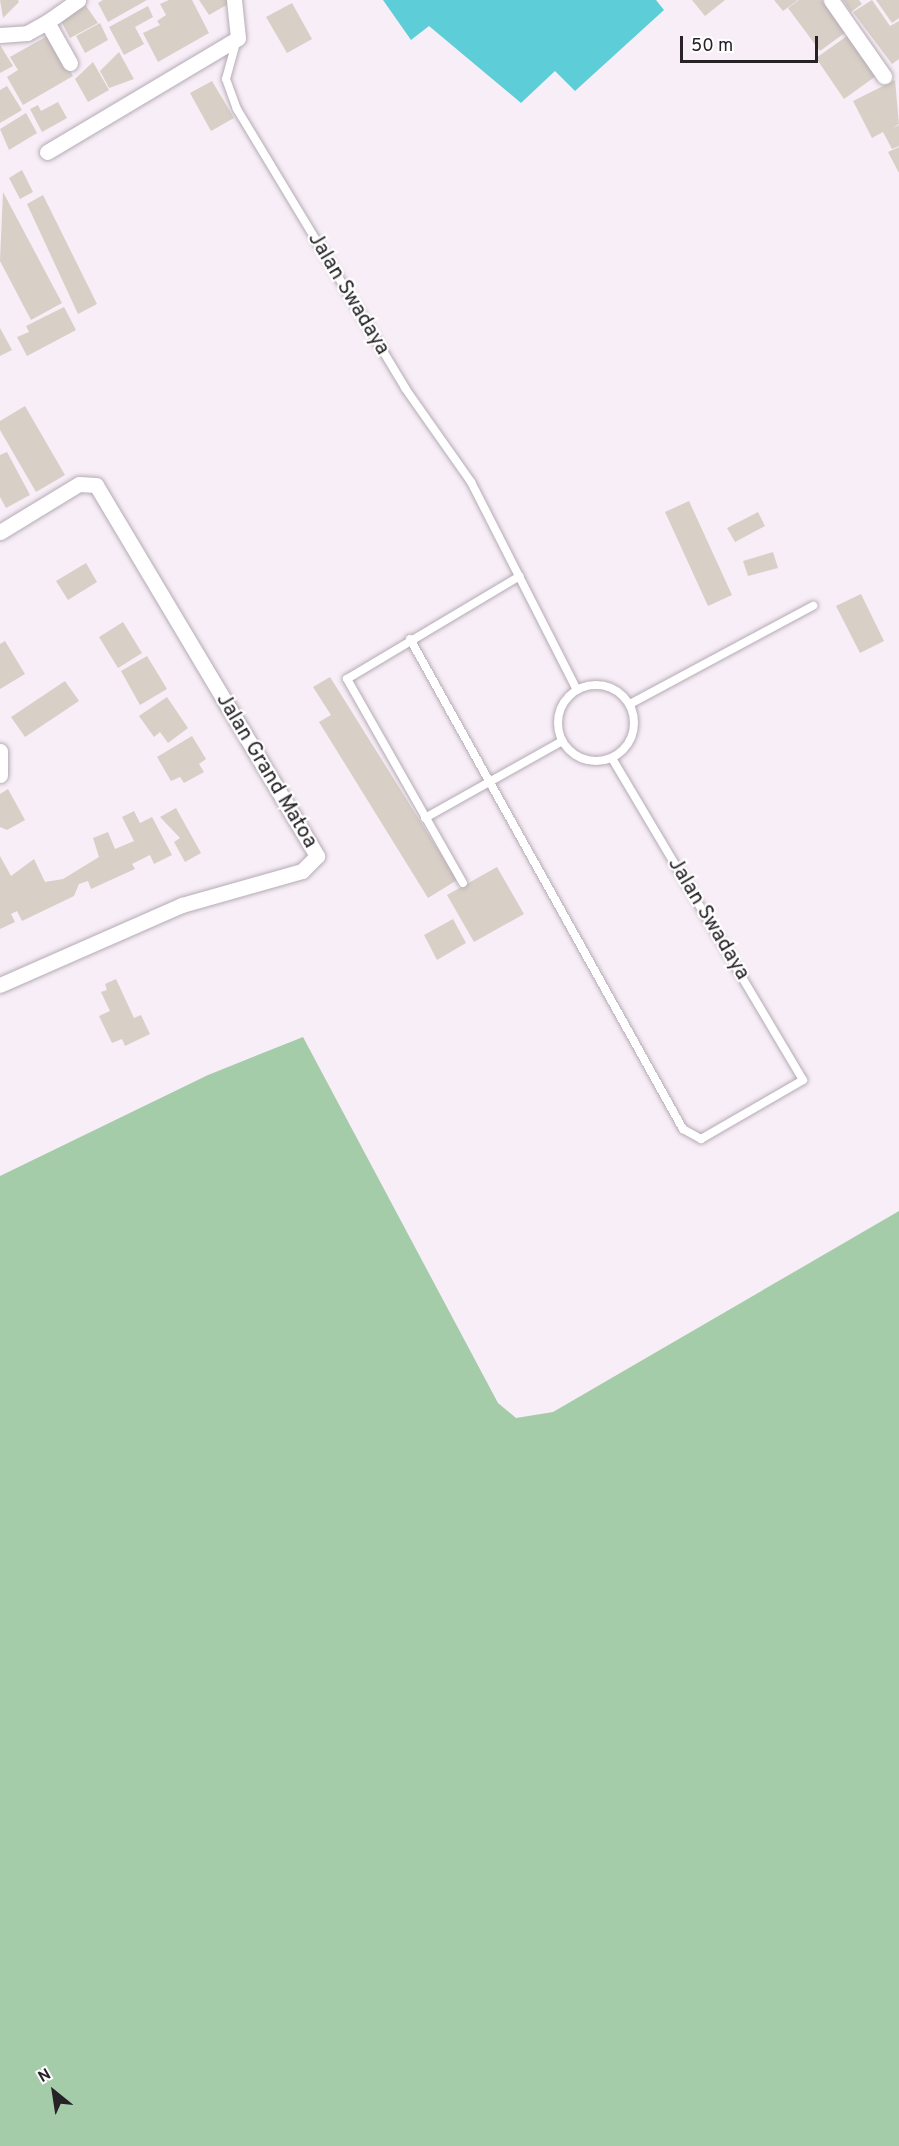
<!DOCTYPE html>
<html>
<head>
<meta charset="utf-8">
<style>
	body { margin:0 }
	#map { position:relative; width:899px; height:2146px; overflow:hidden; background:#f8eef7; font-family:Overpass,sans-serif }
	div>[style] { position:absolute }
	[style*='--x'] { left:calc(var(--x)*1px); top:calc(var(--y)*1px); width:calc(var(--w)*1px); rotate:calc(var(--a)*1deg) }
	.green>* { inset:0; background:#a5cca9 }
	.water>* { inset:0; background:#5dced7 }
	.building>* { inset:0; background:#d8cfc6 }
	.roads { filter:drop-shadow(0 0 2px #b4abb4) drop-shadow(0 0 2px #b4abb4) }
	.lane>* { height:8px; margin:-4px; padding:0 4px; transform-origin:4px; border-radius:4px; background:#fff }
	.lane>.ring { margin:-4px; padding:0; box-sizing:content-box; background:none; border:8px solid #fff; border-radius:50% }
	.street>* { height:15px; margin:-7.5px; padding:0 7.5px; transform-origin:7.5px; border-radius:7.5px; background:#fff }
	span { translate:-50% -50%; white-space:nowrap; text-align:center; line-height:1.15; -webkit-text-stroke:4.5px #fff; paint-order:stroke }
	.street-label { font-size:21px; color:#262226 }
	.north { position:absolute; left:24px; top:2062px; width:60px; height:60px; -webkit-text-stroke:4px #fff; paint-order:stroke; rotate:330deg; font-size:16px; font-weight:700; line-height:24px; text-align:center; color:#262226 }
	.north::after { content:''; display:block; margin:auto; width:21px; height:27px; background:#262226; clip-path:polygon(50% 0,100% 100%,50% 72%,0 100%) }
	.scale { position:absolute; left:680px; top:36px; width:138px; height:27px; box-sizing:border-box; border:3px solid #262226; border-top:0; padding-left:8px; font-size:18px; line-height:21px; white-space:nowrap; color:#262226; -webkit-text-stroke:4px #fff; paint-order:stroke }
</style>
</head>
<body>
<div id="map">
	<div class="green">
		<i style="clip-path:polygon(303px 1037px,498px 1403px,516px 1418px,553px 1412px,899px 1211px,899px 2146px,0 2146px,0 1176px,208px 1075px)"></i>
	</div>
	<div class="water">
		<i style="clip-path:polygon(383px 0,656px 0,664px 10px,575px 91px,555px 71px,521px 103px,429px 26px,411px 40px)"></i>
	</div>
	<div class="building">
		<i style="clip-path:polygon(0 0,18px 0,19px 2px,3px 18px)"></i>
		<i style="clip-path:polygon(103px 0,147px 0,108px 22px,98px 3px)"></i>
		<i style="clip-path:polygon(169px 0,192px 0,209px 33px,158px 62px,143px 33px,160px 25px,157px 21px,166px 15px,160px 4px)"></i>
		<i style="clip-path:polygon(199px 0,228px 0,230px 3px,209px 15px)"></i>
		<i style="clip-path:polygon(692px 0,725px 0,705px 16px)"></i>
		<i style="clip-path:polygon(774px 0,798px 0,783px 11px)"></i>
		<i style="clip-path:polygon(799px 0,822px 0,846px 32px,820px 51px,788px 8px)"></i>
		<i style="clip-path:polygon(843px 0,859px 0,862px 4px,851px 12px)"></i>
		<i style="clip-path:polygon(872px 0,890px 26px,899px 21px,899px 59px,892px 64px,853px 12px)"></i>
		<i style="clip-path:polygon(876px 0,899px 0,899px 18px,892px 23px)"></i>
		<i style="clip-path:polygon(84px 3px,98px 23px,70px 38px,59px 17px)"></i>
		<i style="clip-path:polygon(292px 3px,312px 39px,287px 53px,266px 17px)"></i>
		<i style="clip-path:polygon(148px 6px,153px 17px,135px 27px,144px 44px,124px 55px,109px 27px)"></i>
		<i style="clip-path:polygon(100px 23px,108px 40px,85px 53px,76px 36px)"></i>
		<i style="clip-path:polygon(49px 35px,73px 76px,23px 105px,7px 77px,18px 70px,10px 57px)"></i>
		<i style="clip-path:polygon(847px 36px,876px 76px,844px 99px,816px 58px)"></i>
		<i style="clip-path:polygon(0 45px,13px 66px,0 73px)"></i>
		<i style="clip-path:polygon(119px 52px,134px 79px,109px 88px,100px 71px)"></i>
		<i style="clip-path:polygon(93px 62px,109px 90px,88px 102px,75px 79px)"></i>
		<i style="clip-path:polygon(895px 80px,899px 124px,892px 128px,899px 125px,899px 146px,892px 149px,883px 132px,872px 138px,853px 101px)"></i>
		<i style="clip-path:polygon(212px 81px,234px 118px,211px 131px,190px 93px)"></i>
		<i style="clip-path:polygon(7px 86px,22px 110px,0 123px,0 90px)"></i>
		<i style="clip-path:polygon(58px 102px,67px 118px,42px 132px,30px 109px,38px 105px,41px 111px)"></i>
		<i style="clip-path:polygon(26px 113px,37px 133px,9px 150px,0 129px)"></i>
		<i style="clip-path:polygon(899px 147px,899px 173px,888px 152px)"></i>
		<i style="clip-path:polygon(22px 170px,33px 192px,20px 199px,9px 178px)"></i>
		<i style="clip-path:polygon(3px 192px,62px 303px,31px 320px,0 261px)"></i>
		<i style="clip-path:polygon(43px 195px,97px 304px,78px 314px,27px 204px)"></i>
		<i style="clip-path:polygon(64px 307px,76px 330px,27px 356px,17px 337px,29px 332px,26px 326px)"></i>
		<i style="clip-path:polygon(0 328px,12px 350px,0 356px)"></i>
		<i style="clip-path:polygon(25px 406px,65px 475px,36px 492px,0 430px,0 421px)"></i>
		<i style="clip-path:polygon(7px 452px,30px 495px,6px 508px,0 497px,0 455px)"></i>
		<i style="clip-path:polygon(689px 501px,732px 595px,708px 606px,665px 512px)"></i>
		<i style="clip-path:polygon(758px 512px,765px 526px,735px 542px,727px 528px)"></i>
		<i style="clip-path:polygon(773px 552px,778px 568px,748px 576px,743px 561px)"></i>
		<i style="clip-path:polygon(86px 563px,97px 582px,68px 600px,56px 581px)"></i>
		<i style="clip-path:polygon(861px 594px,884px 641px,860px 653px,836px 606px)"></i>
		<i style="clip-path:polygon(123px 622px,142px 653px,118px 668px,99px 637px)"></i>
		<i style="clip-path:polygon(5px 641px,25px 674px,0 689px,0 644px)"></i>
		<i style="clip-path:polygon(147px 656px,167px 689px,140px 705px,121px 671px)"></i>
		<i style="clip-path:polygon(330px 677px,457px 880px,428px 898px,319px 722px,331px 715px,313px 687px)"></i>
		<i style="clip-path:polygon(65px 681px,79px 701px,25px 737px,11px 717px)"></i>
		<i style="clip-path:polygon(167px 697px,188px 728px,168px 743px,160px 732px,154px 737px,139px 716px)"></i>
		<i style="clip-path:polygon(192px 736px,206px 759px,199px 764px,204px 772px,184px 783px,180px 777px,171px 781px,157px 757px)"></i>
		<i style="clip-path:polygon(8px 789px,25px 820px,7px 830px,0 827px,0 794px)"></i>
		<i style="clip-path:polygon(176px 808px,201px 853px,185px 862px,174px 842px,180px 838px,160px 817px)"></i>
		<i style="clip-path:polygon(134px 811px,140px 823px,152px 817px,172px 855px,154px 864px,150px 855px,132px 864px,135px 869px,91px 889px,88px 881px,79px 884px,74px 896px,22px 921px,17px 911px,11px 914px,15px 922px,0 929px,0 856px,11px 876px,34px 859px,45px 882px,63px 879px,99px 857px,93px 838px,108px 832px,115px 849px,134px 841px,122px 817px)"></i>
		<i style="clip-path:polygon(497px 867px,524px 914px,474px 942px,447px 895px)"></i>
		<i style="clip-path:polygon(453px 919px,466px 943px,437px 960px,424px 935px)"></i>
		<i style="clip-path:polygon(116px 979px,134px 1018px,141px 1015px,150px 1034px,125px 1046px,122px 1039px,112px 1043px,99px 1016px,110px 1011px,101px 992px,107px 990px,105px 984px)"></i>
	</div>
	<div class="roads">
		<div class="lane">
			<i style="--x:237;--y:39;--w:41;--a:105.4"></i>
			<i style="--x:226;--y:79;--w:32;--a:70"></i>
			<i style="--x:237;--y:109;--w:326;--a:58.9"></i>
			<i style="--x:405;--y:388;--w:115;--a:54.9"></i>
			<i style="--x:471;--y:482;--w:233;--a:63"></i>
			<i style="--x:410;--y:639;--w:561;--a:60.88"></i>
			<i style="--x:683;--y:1129;--w:21;--a:29"></i>
			<i style="--x:701;--y:1139;--w:118;--a:-30"></i>
			<i style="--x:803;--y:1080;--w:374;--a:-120.7"></i>
			<i class="ring" style="left:558px;top:685px;width:68px;height:68px"></i>
			<i style="--x:630;--y:704;--w:208;--a:-28.2"></i>
			<i style="--x:425;--y:818;--w:157;--a:-29.3"></i>
			<i style="--x:463;--y:883;--w:235;--a:-119.6"></i>
			<i style="--x:347;--y:679;--w:201;--a:-30.8"></i>
		</div>
		<div class="street">
			<i style="--x:831;--y:0;--w:93;--a:55.1"></i>
			<i style="--x:0;--y:35;--w:27;--a:-4"></i>
			<i style="--x:27;--y:33;--w:23;--a:-29"></i>
			<i style="--x:70;--y:63;--w:47;--a:-119.3"></i>
			<i style="--x:47;--y:22;--w:38;--a:-35"></i>
			<i style="--x:47;--y:152;--w:222;--a:-30.8"></i>
			<i style="--x:238;--y:38;--w:38;--a:-96"></i>
			<i style="--x:0;--y:532;--w:92;--a:-31.3"></i>
			<i style="--x:79;--y:484;--w:17;--a:3"></i>
			<i style="--x:96;--y:485;--w:432;--a:59.2"></i>
			<i style="--x:317;--y:856;--w:21;--a:135"></i>
			<i style="--x:302;--y:871;--w:125;--a:164.2"></i>
			<i style="--x:182;--y:905;--w:199;--a:156.3"></i>
			<i style="--x:0;--y:751;--w:24;--a:90"></i>
		</div>
	</div>
	<div class="street-label">
		<span style="left:348px;top:294px;rotate:59deg">Jalan Swadaya</span>
		<span style="left:266px;top:771px;rotate:59deg">Jalan Grand Matoa</span>
		<span style="left:708px;top:919px;rotate:59deg">Jalan Swadaya</span>
	</div>
	<div class="north">N</div>
	<div class="scale">50 m</div>
</div>
</body>
</html>
